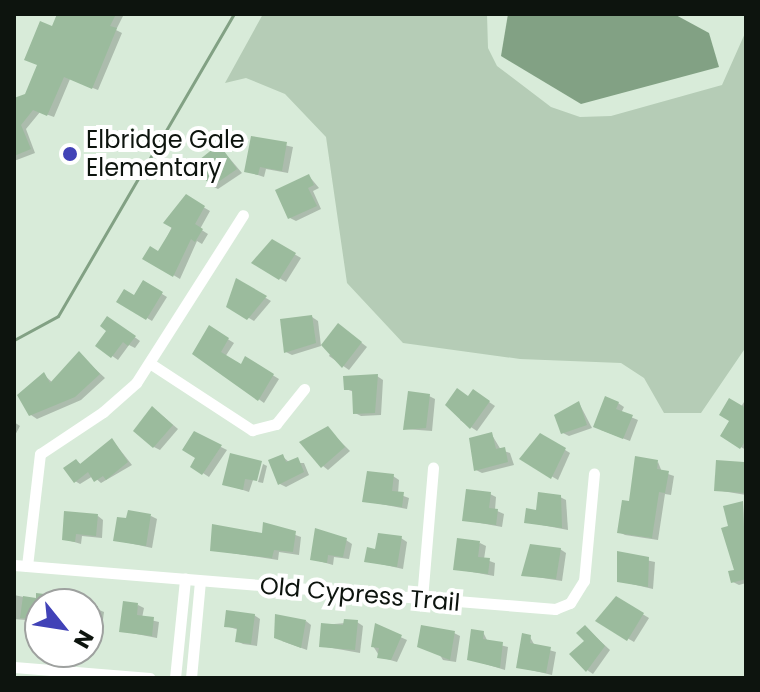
<!DOCTYPE html>
<html>
<head>
<meta charset="utf-8">
<style>
	body { margin:0 }
	#map { position:relative; width:760px; height:692px; overflow:hidden; background:#d8ebd9; font-family:Poppins,sans-serif }
	div>[style] { position:absolute }
	[style*='--x'] { left:calc(var(--x)*1px); top:calc(var(--y)*1px); width:calc(var(--w)*1px); rotate:calc(var(--a)*1deg) }
	.green>* { inset:0; background:#b5ccb6 }
	.water>* { inset:0; background:#82a184 }
	.shadow>* { inset:0; background:#0003 }
	.stream>* { height:3px; margin:-1.5px; padding:0 1.5px; transform-origin:1.5px; border-radius:1.5px; background:#82a184 }
	.building>* { inset:0; background:#9bbb9d }
	.minor>* { height:11px; margin:-5.5px; padding:0 5.5px; transform-origin:5.5px; border-radius:5.5px; background:#fff }
	.dots>* { width:22px; height:22px; translate:-50% -50%; box-sizing:border-box; border:4px solid #fff; border-radius:50% }
	span { translate:-50% -50%; white-space:nowrap; text-align:center; line-height:1.15; -webkit-text-stroke:8px #fff; paint-order:stroke }
	.poi-label { font-size:24px; color:#0d140e }
	.left { translate:0 -50%; text-align:left }
	.street-label { font-size:24px; color:#0d140e }
	.frame { position:absolute; inset:0; border:16px solid #0d140e; pointer-events:none }
	.north { position:absolute; left:24px; top:588px; width:80px; height:80px; box-sizing:border-box; background:#fff; border:2px solid #9ea19f; border-radius:50%; rotate:120deg; font-size:22px; font-weight:700; line-height:32px; text-align:center; color:#0d140e }
	.north::after { content:''; display:block; margin:auto; width:28px; height:36px; background:#4142b7; clip-path:polygon(50% 0,100% 100%,50% 72%,0 100%) }
</style>
</head>
<body>
<div id="map">
	<div class="green">
		<i style="clip-path:polygon(263px 14px,487px 14px,488px 48px,497px 66px,551px 107px,580px 117px,611px 116px,722px 85px,746px 31px,746px 347px,701px 413px,664px 413px,644px 378px,621px 363px,520px 359px,403px 343px,347px 283px,326px 137px,285px 94px,246px 78px,225px 83px)"></i>
	</div>
	<div class="water">
		<i style="clip-path:polygon(508px 14px,674px 14px,709px 33px,719px 67px,581px 104px,501px 56px)"></i>
	</div>
	<div class="shadow">
		<i style="clip-path:polygon(59px 14px,124px 14px,116px 30px,122px 33px,98px 90px,70px 79px,54px 117px,40px 112px,26px 129px,35px 153px,14px 161px,14px 100px,27px 96px)"></i>
		<i style="clip-path:polygon(252px 138px,293px 147px,288px 173px,266px 169px,264px 177px,246px 171px)"></i>
		<i style="clip-path:polygon(219px 146px,242px 173px,218px 189px,212px 186px)"></i>
		<i style="clip-path:polygon(309px 176px,319px 188px,313px 191px,321px 209px,296px 221px,290px 218px)"></i>
		<i style="clip-path:polygon(186px 197px,210px 211px,200px 229px,208px 234px,202px 244px,197px 241px,180px 279px,145px 258px,159px 254px)"></i>
		<i style="clip-path:polygon(272px 241px,301px 258px,286px 282px,254px 263px)"></i>
		<i style="clip-path:polygon(237px 281px,271px 301px,254px 321px,229px 306px)"></i>
		<i style="clip-path:polygon(144px 283px,167px 297px,152px 321px,119px 301px,135px 298px)"></i>
		<i style="clip-path:polygon(312px 317px,318px 321px,321px 346px,292px 355px,286px 352px)"></i>
		<i style="clip-path:polygon(114px 322px,140px 341px,135px 348px,129px 345px,118px 360px,98px 346px)"></i>
		<i style="clip-path:polygon(210px 328px,234px 343px,225px 357px,241px 367px,246px 359px,279px 379px,264px 403px,194px 353px)"></i>
		<i style="clip-path:polygon(344px 329px,367px 347px,349px 370px,329px 356px)"></i>
		<i style="clip-path:polygon(79px 354px,105px 378px,81px 400px,37px 419px,31px 415px,44px 375px,53px 383px)"></i>
		<i style="clip-path:polygon(377px 376px,383px 380px,381px 415px,361px 416px,355px 413px,354px 392px,346px 389px)"></i>
		<i style="clip-path:polygon(479px 395px,495px 406px,477px 431px,460px 420px,469px 398px)"></i>
		<i style="clip-path:polygon(429px 396px,435px 399px,432px 431px,405px 429px)"></i>
		<i style="clip-path:polygon(746px 399px,746px 450px,722px 436px)"></i>
		<i style="clip-path:polygon(579px 403px,592px 428px,569px 436px,563px 433px)"></i>
		<i style="clip-path:polygon(618px 403px,624px 407px,621px 413px,638px 420px,630px 441px,601px 430px)"></i>
		<i style="clip-path:polygon(158px 412px,178px 429px,160px 450px,154px 447px)"></i>
		<i style="clip-path:polygon(14px 422px,20px 426px,14px 437px)"></i>
		<i style="clip-path:polygon(328px 429px,350px 451px,328px 470px,323px 466px)"></i>
		<i style="clip-path:polygon(195px 434px,227px 450px,209px 477px,192px 466px,198px 458px)"></i>
		<i style="clip-path:polygon(492px 435px,501px 450px,510px 453px,514px 465px,482px 473px,476px 470px)"></i>
		<i style="clip-path:polygon(541px 435px,570px 453px,558px 480px,522px 459px)"></i>
		<i style="clip-path:polygon(113px 441px,132px 465px,101px 483px,93px 476px,80px 484px,75px 481px,76px 461px,82px 465px)"></i>
		<i style="clip-path:polygon(282px 456px,290px 463px,304px 463px,309px 475px,286px 487px,280px 484px)"></i>
		<i style="clip-path:polygon(259px 462px,249px 492px,225px 484px)"></i>
		<i style="clip-path:polygon(658px 462px,662px 472px,674px 476px,671px 495px,665px 494px,658px 540px,625px 535px,619px 532px,631px 504px)"></i>
		<i style="clip-path:polygon(263px 464px,267px 466px,263px 483px,258px 482px)"></i>
		<i style="clip-path:polygon(744px 464px,746px 495px,716px 490px)"></i>
		<i style="clip-path:polygon(393px 476px,399px 480px,398px 494px,409px 498px,407px 509px,365px 501px)"></i>
		<i style="clip-path:polygon(490px 494px,496px 497px,495px 510px,504px 514px,502px 527px,464px 520px)"></i>
		<i style="clip-path:polygon(560px 497px,566px 500px,568px 530px,526px 522px)"></i>
		<i style="clip-path:polygon(743px 504px,746px 583px,739px 585px,733px 582px,737px 571px,730px 527px)"></i>
		<i style="clip-path:polygon(98px 516px,103px 520px,102px 538px,82px 536px,81px 544px,64px 539px)"></i>
		<i style="clip-path:polygon(151px 516px,157px 519px,152px 548px,115px 540px)"></i>
		<i style="clip-path:polygon(265px 524px,301px 537px,299px 555px,279px 552px,278px 560px,212px 550px,263px 535px)"></i>
		<i style="clip-path:polygon(401px 538px,407px 542px,403px 569px,367px 561px)"></i>
		<i style="clip-path:polygon(346px 540px,352px 544px,349px 559px,334px 557px,333px 565px,312px 559px)"></i>
		<i style="clip-path:polygon(480px 543px,486px 546px,484px 559px,495px 563px,494px 576px,456px 569px)"></i>
		<i style="clip-path:polygon(560px 549px,566px 553px,562px 581px,523px 575px)"></i>
		<i style="clip-path:polygon(618px 554px,655px 562px,653px 589px,619px 581px)"></i>
		<i style="clip-path:polygon(14px 595px,38px 600px,52px 597px,58px 604px,40px 604px,40px 627px,36px 621px,14px 619px)"></i>
		<i style="clip-path:polygon(616px 598px,649px 618px,634px 642px,598px 621px)"></i>
		<i style="clip-path:polygon(88px 605px,104px 612px,101px 634px,88px 633px)"></i>
		<i style="clip-path:polygon(138px 605px,144px 608px,142px 618px,159px 622px,157px 638px,121px 631px)"></i>
		<i style="clip-path:polygon(254px 615px,260px 619px,257px 646px,243px 644px,237px 641px,239px 630px,226px 626px)"></i>
		<i style="clip-path:polygon(306px 621px,311px 625px,307px 650px,282px 641px)"></i>
		<i style="clip-path:polygon(357px 622px,363px 626px,360px 653px,321px 646px,323px 625px)"></i>
		<i style="clip-path:polygon(376px 626px,407px 640px,397px 662px,380px 657px,373px 646px)"></i>
		<i style="clip-path:polygon(585px 627px,610px 650px,593px 674px,587px 670px)"></i>
		<i style="clip-path:polygon(483px 632px,488px 642px,508px 647px,505px 670px,469px 659px)"></i>
		<i style="clip-path:polygon(454px 633px,460px 636px,456px 662px,443px 660px,438px 652px)"></i>
		<i style="clip-path:polygon(530px 637px,535px 646px,556px 652px,552px 675px,518px 667px)"></i>
	</div>
	<div class="stream">
		<i style="--x:14;--y:340;--w:50;--a:-28.6"></i>
		<i style="--x:58;--y:316;--w:350;--a:-59.8"></i>
	</div>
	<div class="building">
		<i style="clip-path:polygon(57px 14px,116px 14px,110px 26px,117px 28px,92px 89px,64px 77px,47px 116px,33px 110px,21px 125px,31px 149px,14px 156px,14px 98px,25px 94px,37px 65px,24px 60px,40px 21px,52px 26px)"></i>
		<i style="clip-path:polygon(251px 136px,287px 142px,282px 171px,260px 167px,258px 175px,244px 172px)"></i>
		<i style="clip-path:polygon(219px 144px,237px 169px,211px 187px,194px 164px)"></i>
		<i style="clip-path:polygon(309px 174px,314px 185px,308px 188px,317px 206px,288px 219px,275px 190px)"></i>
		<i style="clip-path:polygon(186px 194px,205px 206px,195px 224px,203px 229px,195px 242px,191px 239px,173px 277px,142px 259px,150px 246px,158px 251px,172px 228px,163px 223px)"></i>
		<i style="clip-path:polygon(272px 239px,296px 253px,279px 280px,251px 263px)"></i>
		<i style="clip-path:polygon(236px 278px,267px 296px,247px 320px,226px 307px)"></i>
		<i style="clip-path:polygon(143px 280px,163px 292px,146px 320px,116px 302px,124px 289px,134px 295px)"></i>
		<i style="clip-path:polygon(312px 315px,316px 343px,284px 353px,280px 319px)"></i>
		<i style="clip-path:polygon(107px 316px,136px 336px,128px 346px,123px 342px,111px 358px,95px 346px,106px 331px,100px 326px)"></i>
		<i style="clip-path:polygon(338px 323px,362px 342px,342px 368px,321px 345px)"></i>
		<i style="clip-path:polygon(209px 325px,229px 338px,221px 352px,241px 364px,245px 356px,274px 374px,258px 401px,192px 354px)"></i>
		<i style="clip-path:polygon(79px 351px,100px 374px,75px 397px,29px 416px,17px 395px,44px 372px,50px 383px)"></i>
		<i style="clip-path:polygon(378px 374px,375px 413px,353px 414px,352px 390px,344px 390px,343px 376px)"></i>
		<i style="clip-path:polygon(457px 388px,468px 396px,473px 389px,490px 401px,470px 429px,445px 405px)"></i>
		<i style="clip-path:polygon(408px 391px,430px 394px,426px 428px,403px 430px)"></i>
		<i style="clip-path:polygon(605px 396px,619px 402px,616px 409px,633px 415px,623px 439px,593px 427px)"></i>
		<i style="clip-path:polygon(729px 398px,746px 408px,746px 440px,740px 449px,720px 436px,729px 421px,719px 415px)"></i>
		<i style="clip-path:polygon(579px 401px,587px 425px,561px 434px,554px 415px)"></i>
		<i style="clip-path:polygon(152px 406px,173px 425px,153px 448px,133px 431px)"></i>
		<i style="clip-path:polygon(328px 426px,345px 447px,321px 468px,299px 442px)"></i>
		<i style="clip-path:polygon(194px 431px,222px 445px,202px 475px,190px 467px,195px 458px,182px 450px)"></i>
		<i style="clip-path:polygon(492px 432px,496px 449px,505px 447px,508px 462px,474px 471px,469px 438px)"></i>
		<i style="clip-path:polygon(540px 433px,566px 448px,551px 479px,519px 459px)"></i>
		<i style="clip-path:polygon(112px 438px,128px 462px,106px 480px,103px 476px,94px 482px,88px 472px,74px 483px,63px 468px,76px 459px,80px 464px)"></i>
		<i style="clip-path:polygon(230px 453px,262px 461px,257px 481px,245px 479px,243px 490px,222px 485px)"></i>
		<i style="clip-path:polygon(283px 454px,286px 462px,298px 457px,304px 472px,278px 485px,268px 460px)"></i>
		<i style="clip-path:polygon(635px 456px,658px 460px,657px 469px,669px 471px,665px 493px,659px 492px,652px 538px,617px 533px,622px 500px,629px 501px)"></i>
		<i style="clip-path:polygon(716px 460px,744px 462px,746px 493px,714px 491px)"></i>
		<i style="clip-path:polygon(367px 471px,394px 474px,392px 491px,404px 492px,402px 507px,362px 502px)"></i>
		<i style="clip-path:polygon(466px 489px,491px 492px,489px 508px,498px 509px,496px 525px,462px 521px)"></i>
		<i style="clip-path:polygon(538px 492px,561px 495px,562px 528px,524px 523px,526px 508px,536px 510px)"></i>
		<i style="clip-path:polygon(743px 501px,746px 579px,731px 583px,728px 571px,734px 570px,721px 528px,728px 526px,723px 506px)"></i>
		<i style="clip-path:polygon(128px 510px,151px 514px,146px 546px,113px 541px,117px 517px,126px 518px)"></i>
		<i style="clip-path:polygon(64px 511px,98px 514px,96px 536px,76px 534px,75px 542px,62px 540px)"></i>
		<i style="clip-path:polygon(263px 522px,296px 531px,293px 552px,274px 550px,272px 558px,210px 551px,212px 524px,262px 533px)"></i>
		<i style="clip-path:polygon(315px 528px,347px 538px,343px 557px,328px 555px,327px 563px,310px 560px)"></i>
		<i style="clip-path:polygon(378px 533px,402px 536px,397px 567px,364px 562px,367px 547px,375px 549px)"></i>
		<i style="clip-path:polygon(457px 538px,480px 541px,478px 557px,490px 558px,488px 574px,453px 570px)"></i>
		<i style="clip-path:polygon(530px 544px,561px 548px,556px 579px,521px 576px)"></i>
		<i style="clip-path:polygon(617px 551px,649px 557px,648px 587px,617px 582px)"></i>
		<i style="clip-path:polygon(36px 593px,53px 595px,52px 604px,40px 604px,40px 620px,20px 618px,23px 596px,36px 598px)"></i>
		<i style="clip-path:polygon(616px 596px,644px 613px,627px 641px,595px 621px)"></i>
		<i style="clip-path:polygon(123px 601px,138px 603px,137px 615px,154px 617px,152px 636px,119px 632px)"></i>
		<i style="clip-path:polygon(88px 605px,98px 606px,94px 645px,88px 645px)"></i>
		<i style="clip-path:polygon(226px 610px,255px 614px,251px 644px,235px 642px,237px 628px,224px 627px)"></i>
		<i style="clip-path:polygon(275px 614px,306px 620px,301px 648px,274px 638px)"></i>
		<i style="clip-path:polygon(344px 619px,358px 620px,355px 650px,319px 647px,321px 623px,343px 625px)"></i>
		<i style="clip-path:polygon(375px 623px,402px 635px,391px 660px,377px 658px,379px 648px,371px 647px)"></i>
		<i style="clip-path:polygon(421px 625px,455px 631px,450px 660px,417px 647px)"></i>
		<i style="clip-path:polygon(585px 625px,605px 646px,586px 672px,569px 654px,584px 641px,576px 633px)"></i>
		<i style="clip-path:polygon(471px 629px,484px 631px,483px 639px,503px 642px,500px 668px,467px 660px)"></i>
		<i style="clip-path:polygon(522px 633px,531px 635px,530px 643px,551px 647px,546px 673px,516px 668px)"></i>
	</div>
	<div class="minor">
		<i style="--x:151;--y:364;--w:121;--a:33.2"></i>
		<i style="--x:252;--y:430;--w:25;--a:-14"></i>
		<i style="--x:276;--y:424;--w:45;--a:-51.3"></i>
		<i style="--x:14;--y:565;--w:543;--a:4.65"></i>
		<i style="--x:555;--y:609;--w:16;--a:-22"></i>
		<i style="--x:570;--y:603;--w:26;--a:-58"></i>
		<i style="--x:584;--y:581;--w:108;--a:-84.7"></i>
		<i style="--x:27;--y:566;--w:113;--a:-83.4"></i>
		<i style="--x:40;--y:454;--w:76;--a:-33.7"></i>
		<i style="--x:103;--y:412;--w:44;--a:-41.3"></i>
		<i style="--x:136;--y:383;--w:199;--a:-57.5"></i>
		<i style="--x:422;--y:599;--w:132;--a:-85.2"></i>
		<i style="--x:14;--y:667;--w:136;--a:4.6"></i>
		<i style="--x:175;--y:678;--w:100;--a:-84.2"></i>
		<i style="--x:191;--y:678;--w:97;--a:-84.7"></i>
	</div>
	<div class="dots">
		<i style="left:70px;top:154px;background:#4142b7"></i>
	</div>
	<div class="poi-label">
		<span class="left" style="left:86px;top:154px">Elbridge Gale<br>Elementary</span>
	</div>
	<div class="street-label">
		<span style="left:360px;top:594px;rotate:5deg">Old Cypress Trail</span>
	</div>
	<div class="frame"></div>
	<div class="north">N</div>
</div>
</body>
</html>
